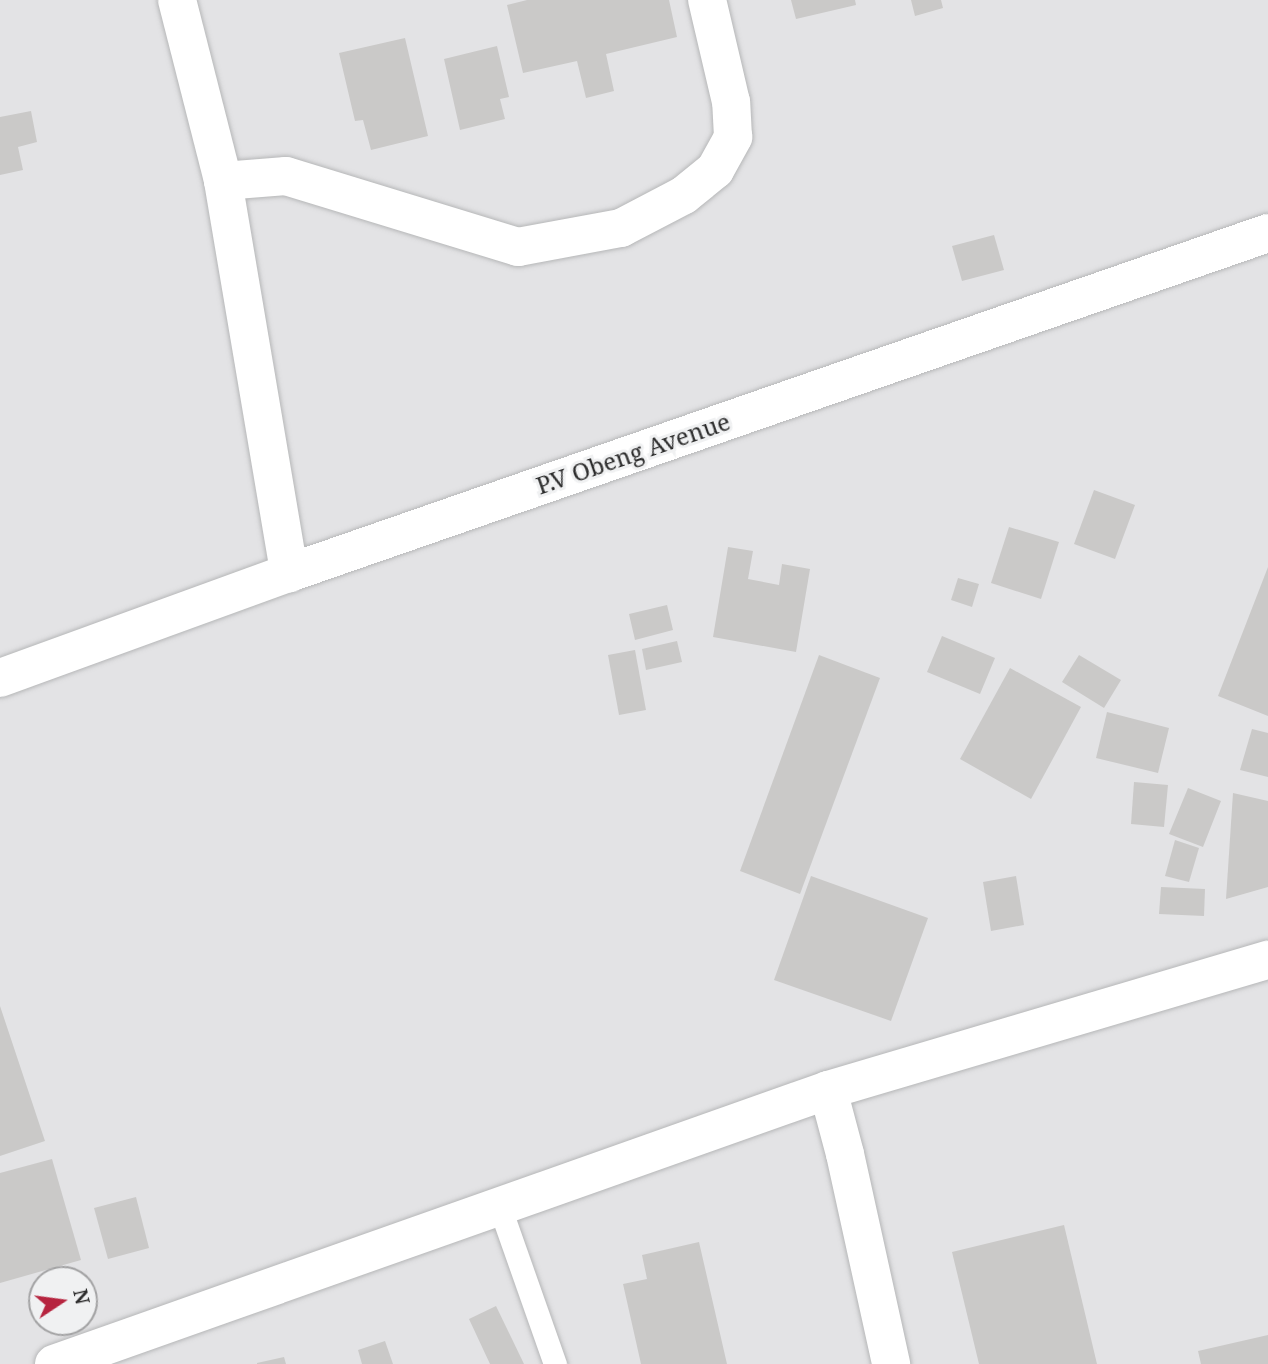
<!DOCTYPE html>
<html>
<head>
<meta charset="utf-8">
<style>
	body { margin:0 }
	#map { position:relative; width:1268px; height:1364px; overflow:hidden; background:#e3e3e5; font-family:"Noto Serif",serif }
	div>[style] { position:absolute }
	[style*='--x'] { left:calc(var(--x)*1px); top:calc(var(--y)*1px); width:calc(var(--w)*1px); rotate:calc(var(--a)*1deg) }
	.building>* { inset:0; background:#cac9c8 }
	.roads { filter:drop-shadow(0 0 2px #b6b7b8) drop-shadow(0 0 2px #b6b7b8) }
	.service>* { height:23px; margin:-11.5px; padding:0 11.5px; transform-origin:11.5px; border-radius:11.5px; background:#fff }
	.minor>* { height:38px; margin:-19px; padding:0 19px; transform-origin:19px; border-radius:19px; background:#fff }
	.tertiary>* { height:38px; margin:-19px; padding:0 19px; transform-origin:19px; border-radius:19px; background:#fff }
	.secondary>* { height:38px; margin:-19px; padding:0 19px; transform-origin:19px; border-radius:19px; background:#fff }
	span { translate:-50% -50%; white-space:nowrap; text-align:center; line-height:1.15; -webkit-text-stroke:6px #f0f1f2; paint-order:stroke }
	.street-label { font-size:24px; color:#2c2c2c }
	.north { position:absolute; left:28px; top:1266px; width:70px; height:70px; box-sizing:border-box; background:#f0f1f2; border:2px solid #a2a2a3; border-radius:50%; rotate:77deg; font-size:19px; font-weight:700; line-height:28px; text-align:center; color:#2c2c2c }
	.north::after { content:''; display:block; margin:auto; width:24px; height:32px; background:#b6243f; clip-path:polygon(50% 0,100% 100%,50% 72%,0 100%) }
</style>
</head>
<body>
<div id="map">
	<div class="building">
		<i style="clip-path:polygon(527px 0,669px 0,677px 37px,606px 54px,614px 91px,586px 98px,577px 61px,523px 73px,507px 5px)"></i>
		<i style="clip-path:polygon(791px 0,855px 0,856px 5px,796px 19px)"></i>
		<i style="clip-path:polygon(911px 0,941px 0,943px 8px,915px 16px)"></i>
		<i style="clip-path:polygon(405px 38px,428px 136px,371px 150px,363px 120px,355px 121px,339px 53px)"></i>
		<i style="clip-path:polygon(497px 46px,509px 97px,500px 99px,505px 119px,460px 130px,444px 59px)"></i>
		<i style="clip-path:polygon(31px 111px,37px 142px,18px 147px,23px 170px,0 175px,0 117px)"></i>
		<i style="clip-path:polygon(994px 235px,1004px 270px,962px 281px,952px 246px)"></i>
		<i style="clip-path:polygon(1094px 490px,1135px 505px,1115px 559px,1074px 544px)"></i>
		<i style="clip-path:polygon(1009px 527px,1059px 542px,1041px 599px,991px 583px)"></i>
		<i style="clip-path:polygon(728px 547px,753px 551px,748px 579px,779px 585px,782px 564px,810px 569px,796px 652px,713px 637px)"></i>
		<i style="clip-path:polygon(1268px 567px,1268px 716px,1218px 696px)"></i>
		<i style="clip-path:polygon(958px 578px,979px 584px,972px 607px,951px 600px)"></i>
		<i style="clip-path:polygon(667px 605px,673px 630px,635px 640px,629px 614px)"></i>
		<i style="clip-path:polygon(942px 636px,995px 658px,980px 694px,927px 672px)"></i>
		<i style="clip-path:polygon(677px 641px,682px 662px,646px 670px,642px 649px)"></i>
		<i style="clip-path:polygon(635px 650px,646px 710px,619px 715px,608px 655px)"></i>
		<i style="clip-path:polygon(819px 655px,880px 678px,800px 894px,740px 871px)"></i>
		<i style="clip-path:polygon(1079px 655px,1121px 680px,1104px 708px,1062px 682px)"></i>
		<i style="clip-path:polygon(1010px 668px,1081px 707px,1031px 799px,960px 759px)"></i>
		<i style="clip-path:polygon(1107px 712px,1169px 728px,1158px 773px,1096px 758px)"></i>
		<i style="clip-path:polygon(1252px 729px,1268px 733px,1268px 777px,1240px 770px)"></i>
		<i style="clip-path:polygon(1134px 782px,1168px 785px,1164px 827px,1131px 824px)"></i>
		<i style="clip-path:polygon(1188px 788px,1221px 801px,1203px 847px,1169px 834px)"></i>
		<i style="clip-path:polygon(1233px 793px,1268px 801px,1268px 887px,1226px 899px)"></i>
		<i style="clip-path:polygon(1175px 840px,1199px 848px,1189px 882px,1165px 876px)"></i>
		<i style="clip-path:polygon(811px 876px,928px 918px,891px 1021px,774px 980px)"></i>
		<i style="clip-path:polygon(1016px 876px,1024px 925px,991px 931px,983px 882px)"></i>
		<i style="clip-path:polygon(1161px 887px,1205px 889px,1204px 916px,1159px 914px)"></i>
		<i style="clip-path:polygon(0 1006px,45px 1141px,0 1156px)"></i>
		<i style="clip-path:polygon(52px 1159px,81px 1260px,0 1283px,0 1173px)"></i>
		<i style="clip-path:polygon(136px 1197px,149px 1248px,108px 1259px,94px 1208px)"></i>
		<i style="clip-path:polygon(1064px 1225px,1097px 1364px,979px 1364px,952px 1252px)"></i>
		<i style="clip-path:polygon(699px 1242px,727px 1364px,641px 1364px,623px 1284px,647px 1279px,642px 1255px)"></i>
		<i style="clip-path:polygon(496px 1306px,524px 1364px,490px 1364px,469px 1319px)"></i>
		<i style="clip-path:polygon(1268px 1335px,1268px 1364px,1201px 1364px,1198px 1351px)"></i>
		<i style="clip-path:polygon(385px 1341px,393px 1364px,362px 1364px,358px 1350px)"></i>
		<i style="clip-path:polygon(284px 1357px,286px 1364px,257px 1364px,257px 1363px)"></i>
	</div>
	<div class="roads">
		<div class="service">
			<i style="--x:499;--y:1205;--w:169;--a:70.6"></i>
		</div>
		<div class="minor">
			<i style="--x:223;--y:181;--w:63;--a:-4.5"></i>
			<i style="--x:286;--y:176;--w:243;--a:17"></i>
			<i style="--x:518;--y:247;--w:105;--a:-10.5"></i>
			<i style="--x:621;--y:228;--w:71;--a:-27.6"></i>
			<i style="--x:684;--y:195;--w:40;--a:-39"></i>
			<i style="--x:715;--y:170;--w:38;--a:-61"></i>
			<i style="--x:733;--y:137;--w:35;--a:-93"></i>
			<i style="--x:731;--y:102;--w:105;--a:-103.2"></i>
			<i style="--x:828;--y:1090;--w:66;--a:75.1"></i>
			<i style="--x:845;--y:1154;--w:215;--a:77.6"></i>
			<i style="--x:54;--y:1364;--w:821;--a:-19.49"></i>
			<i style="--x:828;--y:1090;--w:459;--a:-16.5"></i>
		</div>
		<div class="tertiary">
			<i style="--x:177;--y:0;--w:187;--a:75.7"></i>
			<i style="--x:223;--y:181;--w:398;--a:80.4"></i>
		</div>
		<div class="secondary">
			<i style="--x:0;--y:678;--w:307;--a:-20"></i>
			<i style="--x:289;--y:573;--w:1036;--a:-19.15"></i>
		</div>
	</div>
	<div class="street-label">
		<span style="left:633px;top:453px;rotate:-19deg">P.V Obeng Avenue</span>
	</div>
	<div class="north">N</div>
</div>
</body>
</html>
